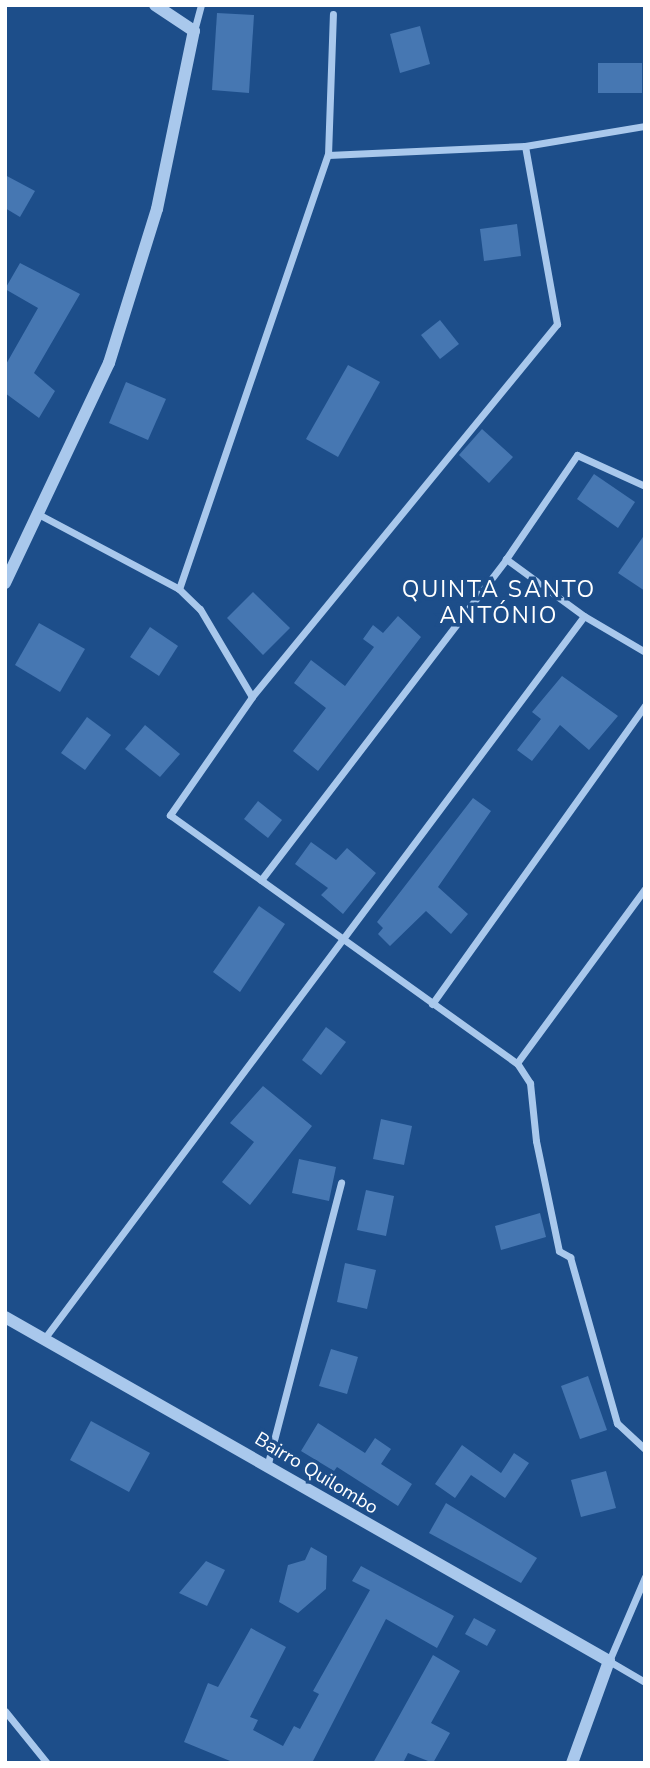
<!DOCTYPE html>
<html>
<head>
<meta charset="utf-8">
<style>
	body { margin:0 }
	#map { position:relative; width:650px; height:1768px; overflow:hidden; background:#1d4e8a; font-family:"Nunito Sans",sans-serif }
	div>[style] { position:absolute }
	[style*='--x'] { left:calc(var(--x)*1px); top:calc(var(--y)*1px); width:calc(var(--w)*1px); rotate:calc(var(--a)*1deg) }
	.building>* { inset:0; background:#4677b2 }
	.minor>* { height:7px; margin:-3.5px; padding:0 3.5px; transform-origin:3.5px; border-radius:3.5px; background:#a9c8ec }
	.tertiary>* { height:12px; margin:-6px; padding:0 6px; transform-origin:6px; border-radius:6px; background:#a9c8ec }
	span { translate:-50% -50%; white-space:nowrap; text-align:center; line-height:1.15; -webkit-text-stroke:7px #1d4e8a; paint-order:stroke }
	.street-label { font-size:19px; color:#fff }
	.quarter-label { font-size:23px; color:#fff; letter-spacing:2px }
	.frame { position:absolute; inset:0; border:7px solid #fff; pointer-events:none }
</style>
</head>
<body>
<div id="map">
	<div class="building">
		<i style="clip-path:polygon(217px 13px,254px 15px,249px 93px,212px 90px)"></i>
		<i style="clip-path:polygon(420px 26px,430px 64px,400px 73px,390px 34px)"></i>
		<i style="clip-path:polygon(598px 63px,642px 63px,642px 93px,598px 93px)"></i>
		<i style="clip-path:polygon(5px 175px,35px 191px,20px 217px,5px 208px)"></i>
		<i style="clip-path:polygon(517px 224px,521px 256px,484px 261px,480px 229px)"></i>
		<i style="clip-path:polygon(20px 263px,80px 294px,34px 373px,55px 391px,39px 418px,5px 393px,5px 366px,38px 308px,5px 289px)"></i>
		<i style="clip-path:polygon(440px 320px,459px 344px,440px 359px,421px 335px)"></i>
		<i style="clip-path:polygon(348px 365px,380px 382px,338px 457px,306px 439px)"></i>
		<i style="clip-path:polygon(126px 382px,166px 399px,148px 440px,109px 423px)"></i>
		<i style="clip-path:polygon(482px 429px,513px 457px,489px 483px,459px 455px)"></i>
		<i style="clip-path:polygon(594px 474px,635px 502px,618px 528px,577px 499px)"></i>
		<i style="clip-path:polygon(645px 534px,645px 591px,618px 573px)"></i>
		<i style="clip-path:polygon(253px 592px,290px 628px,263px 655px,227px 618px)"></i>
		<i style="clip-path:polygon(398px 616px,421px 637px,318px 771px,293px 751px,326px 708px,294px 683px,311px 660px,345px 686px,374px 647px,363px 639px,373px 625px,383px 633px)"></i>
		<i style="clip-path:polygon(39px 623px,85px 649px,60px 692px,15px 665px)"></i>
		<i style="clip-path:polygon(150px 627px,178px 646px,159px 676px,130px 657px)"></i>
		<i style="clip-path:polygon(562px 676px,618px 716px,589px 750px,560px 725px,532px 761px,517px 750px,541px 719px,532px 712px)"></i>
		<i style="clip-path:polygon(87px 717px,111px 735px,85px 770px,61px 753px)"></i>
		<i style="clip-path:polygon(145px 725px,180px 754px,160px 777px,125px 749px)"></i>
		<i style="clip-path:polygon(473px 798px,491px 811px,438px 887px,468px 914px,451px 934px,426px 911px,390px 946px,378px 934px,383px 928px,377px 922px)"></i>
		<i style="clip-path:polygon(258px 801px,282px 820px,268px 838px,244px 819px)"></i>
		<i style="clip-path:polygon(311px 842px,336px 860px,347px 848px,376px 873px,343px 914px,321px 895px,328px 888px,295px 864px)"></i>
		<i style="clip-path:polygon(259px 906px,285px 924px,240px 992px,213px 972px)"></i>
		<i style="clip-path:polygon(326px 1027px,346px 1042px,321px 1075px,302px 1060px)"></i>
		<i style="clip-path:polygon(263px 1086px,312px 1126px,250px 1205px,222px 1182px,254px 1142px,230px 1123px)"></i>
		<i style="clip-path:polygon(381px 1119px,412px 1126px,404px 1165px,373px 1159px)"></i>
		<i style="clip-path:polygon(299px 1159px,336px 1167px,329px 1201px,292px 1193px)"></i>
		<i style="clip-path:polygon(366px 1190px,394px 1196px,386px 1236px,357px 1230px)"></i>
		<i style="clip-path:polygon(540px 1213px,546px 1237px,501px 1250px,495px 1226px)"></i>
		<i style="clip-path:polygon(345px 1263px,376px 1270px,367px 1309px,337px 1302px)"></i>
		<i style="clip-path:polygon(331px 1349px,358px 1357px,347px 1394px,319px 1386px)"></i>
		<i style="clip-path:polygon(588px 1376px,607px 1430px,580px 1439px,561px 1386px)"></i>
		<i style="clip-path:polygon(91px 1421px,150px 1453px,129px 1492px,70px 1460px)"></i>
		<i style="clip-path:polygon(318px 1423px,365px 1453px,375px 1438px,391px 1449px,381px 1464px,412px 1484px,398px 1506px,337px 1467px,334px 1471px,301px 1451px)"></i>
		<i style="clip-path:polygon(462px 1445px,501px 1473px,514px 1453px,529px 1463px,505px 1498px,471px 1475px,455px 1498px,435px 1484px)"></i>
		<i style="clip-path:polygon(606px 1471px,616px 1508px,581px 1517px,571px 1480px)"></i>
		<i style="clip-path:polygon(446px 1503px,537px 1558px,521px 1583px,429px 1533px)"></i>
		<i style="clip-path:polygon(311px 1547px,327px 1556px,326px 1589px,298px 1613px,279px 1602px,288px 1565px,305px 1560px)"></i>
		<i style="clip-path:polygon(206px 1561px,225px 1570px,207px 1606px,179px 1593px)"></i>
		<i style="clip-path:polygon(361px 1566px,454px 1616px,437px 1648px,386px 1619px,312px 1763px,235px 1763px,184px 1742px,208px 1683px,218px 1687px,251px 1628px,286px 1647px,250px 1717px,258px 1720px,253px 1730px,283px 1746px,294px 1726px,300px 1729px,319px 1694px,313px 1691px,370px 1590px,352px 1581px)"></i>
		<i style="clip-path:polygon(474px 1618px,496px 1630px,487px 1646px,465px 1634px)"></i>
		<i style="clip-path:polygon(433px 1655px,460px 1671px,431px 1723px,450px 1733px,433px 1763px,408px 1753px,403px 1763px,373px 1763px)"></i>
	</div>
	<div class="minor">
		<i style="--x:194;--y:31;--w:27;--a:-75"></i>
		<i style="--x:525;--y:146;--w:181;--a:79.8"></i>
		<i style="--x:557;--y:324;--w:482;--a:129.3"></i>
		<i style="--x:252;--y:697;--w:144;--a:124.8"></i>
		<i style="--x:170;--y:815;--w:427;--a:35.6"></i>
		<i style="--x:517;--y:1063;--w:24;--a:57"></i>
		<i style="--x:530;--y:1083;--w:58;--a:84.1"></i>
		<i style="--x:536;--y:1141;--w:112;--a:78.2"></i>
		<i style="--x:559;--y:1251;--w:13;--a:29"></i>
		<i style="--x:570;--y:1257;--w:173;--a:74.2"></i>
		<i style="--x:617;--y:1423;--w:38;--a:43"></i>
		<i style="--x:328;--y:155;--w:141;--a:-88"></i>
		<i style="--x:40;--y:515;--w:157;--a:28"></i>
		<i style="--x:179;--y:589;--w:29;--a:44"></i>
		<i style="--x:200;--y:609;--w:102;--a:59.4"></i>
		<i style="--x:179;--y:589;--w:459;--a:-71.1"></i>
		<i style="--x:328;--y:155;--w:197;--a:-2.6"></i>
		<i style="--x:525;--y:146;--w:122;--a:-9.5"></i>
		<i style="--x:584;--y:616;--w:71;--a:30.5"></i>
		<i style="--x:261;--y:880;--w:404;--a:-52.6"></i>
		<i style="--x:506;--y:559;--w:126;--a:-55.7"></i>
		<i style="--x:577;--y:455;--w:75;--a:24.5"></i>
		<i style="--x:432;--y:1004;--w:367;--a:-54.5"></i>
		<i style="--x:517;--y:1063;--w:216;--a:-53.7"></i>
		<i style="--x:44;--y:1339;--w:902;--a:-53.24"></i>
		<i style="--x:584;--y:616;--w:97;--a:-143.8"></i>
		<i style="--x:267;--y:1467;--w:294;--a:-75.4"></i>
		<i style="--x:645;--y:1577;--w:91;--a:113.2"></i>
		<i style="--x:609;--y:1661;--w:42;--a:30.3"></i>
		<i style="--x:5;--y:1711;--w:67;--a:51.1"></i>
	</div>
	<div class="tertiary">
		<i style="--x:5;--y:583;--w:243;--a:-64.7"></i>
		<i style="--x:109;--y:363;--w:161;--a:-72.7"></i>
		<i style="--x:157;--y:209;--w:182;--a:-78.3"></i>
		<i style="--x:194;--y:31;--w:47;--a:-146.3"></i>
		<i style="--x:5;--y:1317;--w:695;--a:29.66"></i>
		<i style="--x:609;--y:1661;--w:109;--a:109.9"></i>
	</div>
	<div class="street-label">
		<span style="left:316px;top:1474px;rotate:31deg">Bairro Quilombo</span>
	</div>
	<div class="quarter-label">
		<span style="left:499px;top:603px">QUINTA SANTO<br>ANTÓNIO</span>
	</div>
	<div class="frame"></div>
</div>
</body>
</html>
